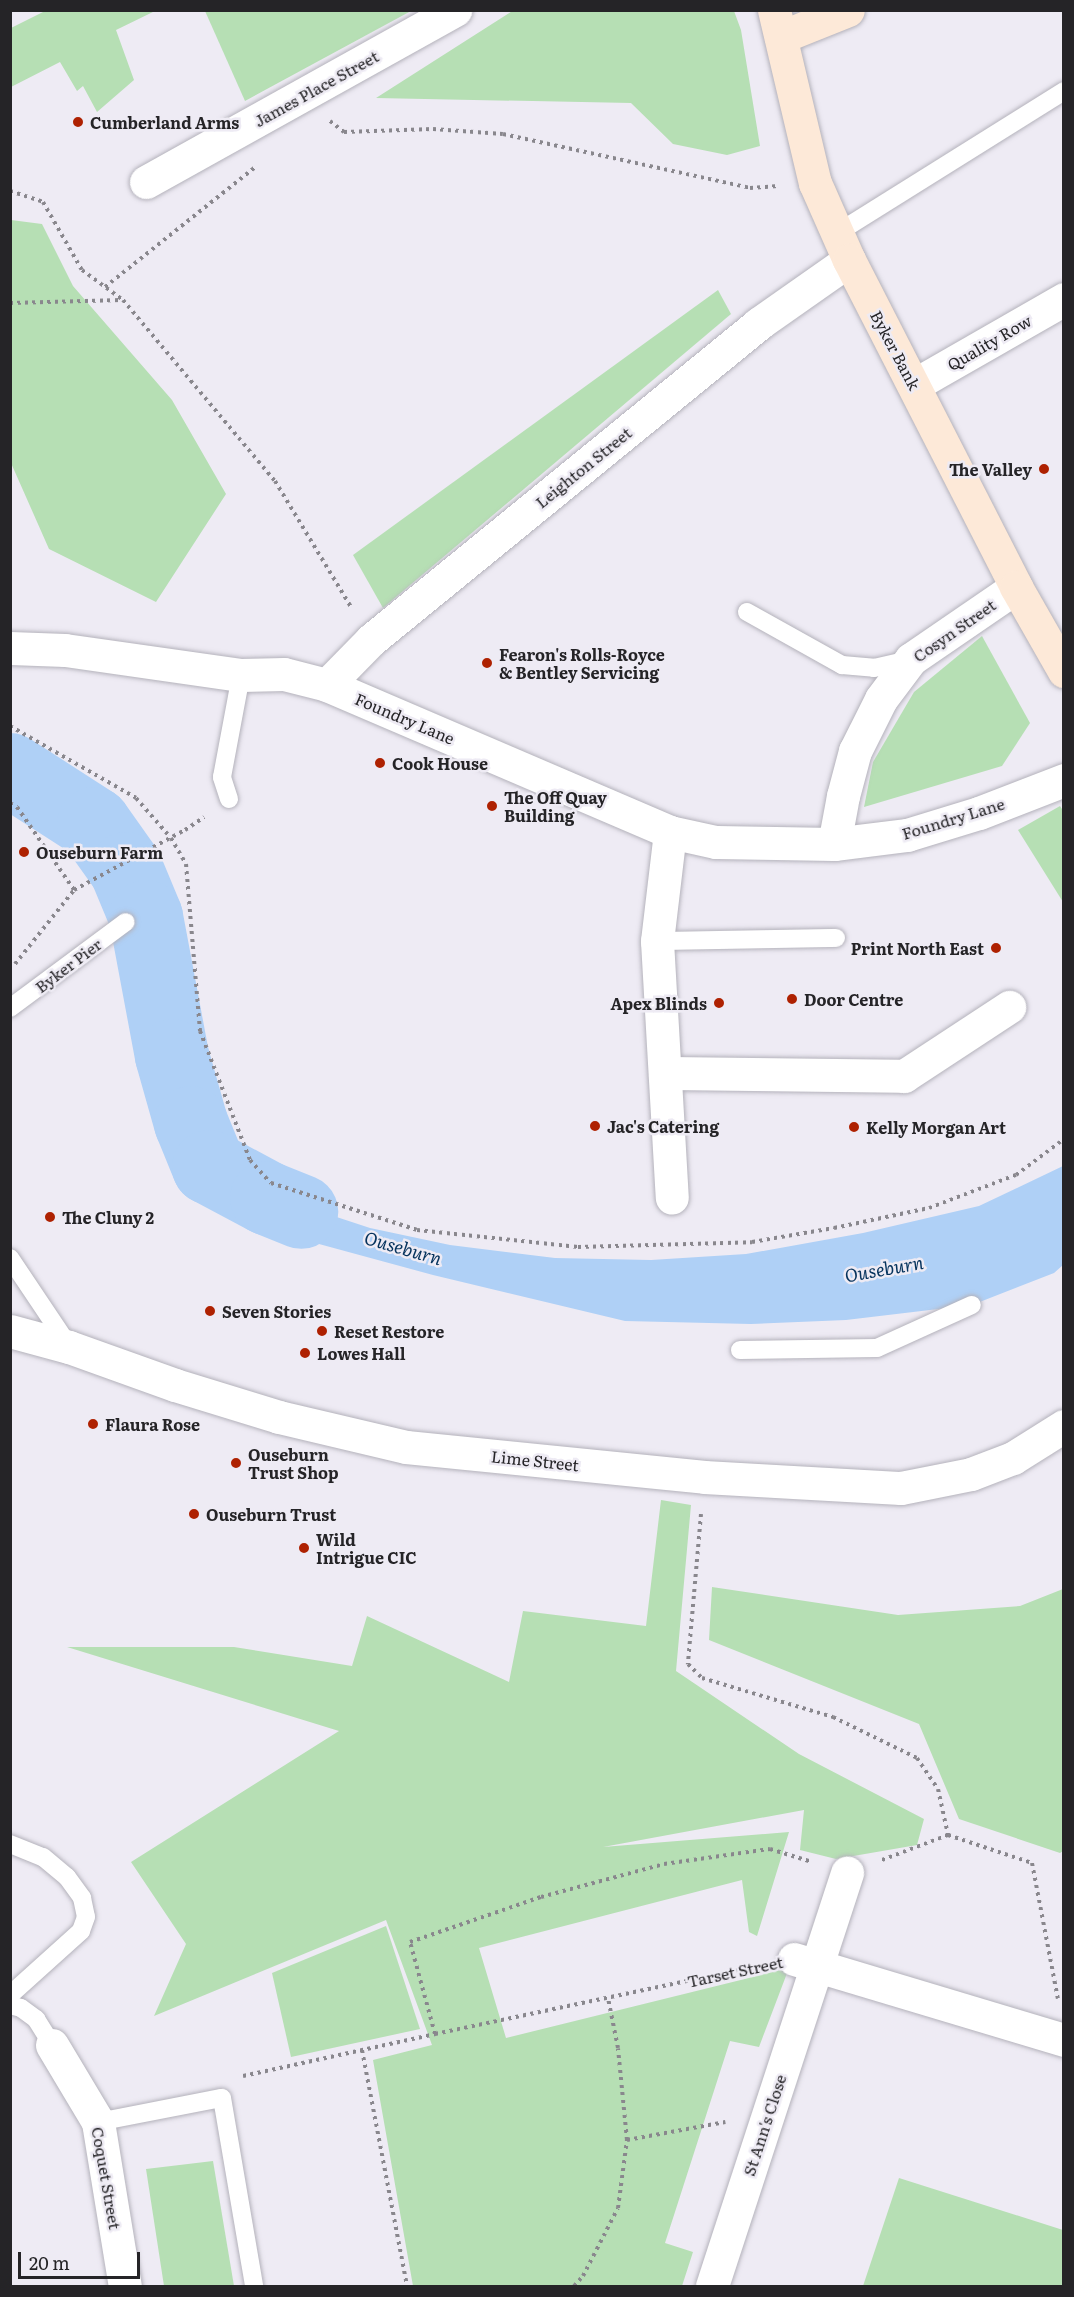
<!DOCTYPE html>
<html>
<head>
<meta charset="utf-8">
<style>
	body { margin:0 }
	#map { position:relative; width:1074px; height:2297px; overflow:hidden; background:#eeebf4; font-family:Literata,serif }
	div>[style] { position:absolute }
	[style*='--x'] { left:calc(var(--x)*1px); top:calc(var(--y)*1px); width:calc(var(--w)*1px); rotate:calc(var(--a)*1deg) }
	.green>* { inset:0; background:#b6dfb4 }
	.water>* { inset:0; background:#afd0f6 }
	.river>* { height:74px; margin:-37px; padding:0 37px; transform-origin:37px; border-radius:37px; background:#afd0f6 }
	.path>* { height:4px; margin-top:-2px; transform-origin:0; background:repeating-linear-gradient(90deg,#89878d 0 3px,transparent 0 7.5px) }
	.roads { filter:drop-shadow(0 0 2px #b4b2bb) drop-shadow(0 0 2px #b4b2bb) }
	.lane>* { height:18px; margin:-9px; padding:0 9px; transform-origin:9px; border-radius:9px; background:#fff }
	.street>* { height:33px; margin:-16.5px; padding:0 16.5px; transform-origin:16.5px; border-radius:16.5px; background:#fff }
	.secondary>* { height:33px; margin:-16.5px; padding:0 16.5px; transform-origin:16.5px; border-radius:16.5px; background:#fde9d8 }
	.dots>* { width:16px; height:16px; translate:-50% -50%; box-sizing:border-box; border:3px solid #eeebf4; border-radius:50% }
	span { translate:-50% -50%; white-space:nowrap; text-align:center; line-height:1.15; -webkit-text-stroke:5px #eeebf4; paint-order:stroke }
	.street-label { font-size:16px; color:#252427 }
	.poi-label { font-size:16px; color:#252427; font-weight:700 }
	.left { translate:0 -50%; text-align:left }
	.right { translate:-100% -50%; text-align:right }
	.water-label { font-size:18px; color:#06335d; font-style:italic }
	.frame { position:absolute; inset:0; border:12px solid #252427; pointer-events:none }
	.scale { position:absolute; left:18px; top:2252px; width:122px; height:27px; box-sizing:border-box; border:3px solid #252427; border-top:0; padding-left:8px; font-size:18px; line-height:21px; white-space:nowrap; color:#252427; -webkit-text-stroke:4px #eeebf4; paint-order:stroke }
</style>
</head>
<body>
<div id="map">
	<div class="green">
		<i style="clip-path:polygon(514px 10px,734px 11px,741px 30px,760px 146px,727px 155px,673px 144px,631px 103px,376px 98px)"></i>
		<i style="clip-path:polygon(45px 11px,155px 11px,116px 30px,134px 80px,97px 112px,83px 86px,77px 91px,60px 62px,11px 87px,11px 28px)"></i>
		<i style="clip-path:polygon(205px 11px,411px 11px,245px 101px)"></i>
		<i style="clip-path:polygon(11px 220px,42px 224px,73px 286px,172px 400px,226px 494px,156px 602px,49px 549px,11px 463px)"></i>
		<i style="clip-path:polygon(718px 290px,731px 314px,383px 608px,353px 555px)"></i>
		<i style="clip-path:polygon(982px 636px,1030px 723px,1002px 766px,864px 807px,873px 762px,914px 692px)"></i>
		<i style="clip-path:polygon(1060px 806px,1064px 812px,1063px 902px,1018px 830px)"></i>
		<i style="clip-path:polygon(661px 1500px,691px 1505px,676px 1671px,799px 1754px,924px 1819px,917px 1845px,836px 1859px,800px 1850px,804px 1810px,603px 1847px,789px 1832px,757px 1936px,749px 1932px,742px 1880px,479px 1948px,506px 2038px,789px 1968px,759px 2047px,730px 2041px,665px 2243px,693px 2252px,682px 2286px,413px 2286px,373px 2060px,432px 2045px,386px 1920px,154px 2016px,186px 1944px,131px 1862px,339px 1731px,67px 1647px,234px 1647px,352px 1666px,367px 1616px,509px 1682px,523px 1611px,646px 1626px)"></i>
		<i style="clip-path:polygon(712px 1587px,898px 1615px,1020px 1606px,1063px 1589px,1063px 1851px,1060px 1853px,959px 1819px,919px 1724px,709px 1640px)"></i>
		<i style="clip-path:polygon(386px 1926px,420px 2029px,291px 2057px,272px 1973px)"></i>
		<i style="clip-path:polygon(213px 2161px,234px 2286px,164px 2286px,146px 2169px)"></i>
		<i style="clip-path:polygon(899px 2178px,1063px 2230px,1063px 2286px,863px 2286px)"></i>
	</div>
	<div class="water">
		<i style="clip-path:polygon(1063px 1166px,1063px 1265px,1054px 1273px,972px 1305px,846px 1320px,751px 1324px,625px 1321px,433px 1275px,319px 1244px,241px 1205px,209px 1167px,288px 1201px,370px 1228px,450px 1245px,555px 1258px,651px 1260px,746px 1254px,863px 1233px,979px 1206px)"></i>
	</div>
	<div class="river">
		<i style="--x:10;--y:770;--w:100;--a:32.7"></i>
		<i style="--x:94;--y:824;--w:55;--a:54.6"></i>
		<i style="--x:126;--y:869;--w:52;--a:67.4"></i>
		<i style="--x:146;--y:917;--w:141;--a:79.4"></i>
		<i style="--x:172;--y:1056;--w:70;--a:74.2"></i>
		<i style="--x:191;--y:1123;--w:48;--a:67.8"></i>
		<i style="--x:209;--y:1167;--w:66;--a:28.1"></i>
		<i style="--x:267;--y:1198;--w:37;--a:22"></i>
	</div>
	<div class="path">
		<i style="--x:330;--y:121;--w:18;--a:38"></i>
		<i style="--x:344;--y:132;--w:89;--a:-1.9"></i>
		<i style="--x:433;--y:129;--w:70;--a:4.1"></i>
		<i style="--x:503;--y:134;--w:253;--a:12.3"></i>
		<i style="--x:750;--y:188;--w:28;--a:-4"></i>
		<i style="--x:10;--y:191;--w:35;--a:18"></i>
		<i style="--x:43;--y:202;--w:78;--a:60.2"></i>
		<i style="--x:82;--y:270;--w:51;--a:36.2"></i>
		<i style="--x:123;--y:300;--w:236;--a:50"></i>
		<i style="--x:275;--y:481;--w:147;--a:58.9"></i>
		<i style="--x:105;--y:287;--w:191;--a:-38.6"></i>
		<i style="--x:10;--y:303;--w:112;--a:-1.5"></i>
		<i style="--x:10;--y:726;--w:145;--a:29.7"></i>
		<i style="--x:136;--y:798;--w:53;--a:48.8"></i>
		<i style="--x:171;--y:838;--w:30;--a:60"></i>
		<i style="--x:186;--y:864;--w:168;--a:85.2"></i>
		<i style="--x:200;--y:1031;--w:138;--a:68.8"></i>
		<i style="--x:250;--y:1160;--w:31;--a:48"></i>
		<i style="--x:271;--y:1183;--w:153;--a:17.8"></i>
		<i style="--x:417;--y:1230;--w:162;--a:6"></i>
		<i style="--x:578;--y:1247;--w:174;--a:-1.6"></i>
		<i style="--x:752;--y:1242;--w:83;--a:-9.7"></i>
		<i style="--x:834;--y:1228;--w:97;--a:-11.9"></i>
		<i style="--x:929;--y:1208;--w:93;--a:-20.8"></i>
		<i style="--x:1016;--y:1175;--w:60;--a:-36.9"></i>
		<i style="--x:10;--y:803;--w:8;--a:30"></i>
		<i style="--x:17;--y:807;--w:101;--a:55.5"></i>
		<i style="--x:15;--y:964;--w:95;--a:-51.4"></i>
		<i style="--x:74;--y:890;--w:126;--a:-28.4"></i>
		<i style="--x:185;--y:830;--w:23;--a:-34"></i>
		<i style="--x:701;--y:1514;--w:151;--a:95"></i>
		<i style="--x:688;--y:1664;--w:20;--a:45"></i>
		<i style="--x:702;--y:1678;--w:137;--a:16.6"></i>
		<i style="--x:833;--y:1717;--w:93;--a:26"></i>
		<i style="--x:917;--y:1758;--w:37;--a:56"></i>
		<i style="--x:938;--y:1789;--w:47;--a:77.7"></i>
		<i style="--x:948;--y:1835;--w:71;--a:159.3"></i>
		<i style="--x:948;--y:1835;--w:89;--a:18.4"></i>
		<i style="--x:1032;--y:1863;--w:138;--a:79.2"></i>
		<i style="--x:435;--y:2034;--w:330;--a:-11.9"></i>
		<i style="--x:362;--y:2050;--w:240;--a:79.2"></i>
		<i style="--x:243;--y:2076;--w:197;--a:-12.3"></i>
		<i style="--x:435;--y:2034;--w:95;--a:-105.2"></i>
		<i style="--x:410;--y:1942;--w:139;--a:-19"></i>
		<i style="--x:541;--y:1897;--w:127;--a:-15"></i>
		<i style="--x:664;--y:1864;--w:107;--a:-8.1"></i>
		<i style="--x:770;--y:1849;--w:44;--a:17.2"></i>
		<i style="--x:627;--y:2140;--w:100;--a:-10.4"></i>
		<i style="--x:574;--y:2286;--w:13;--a:-48"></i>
		<i style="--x:583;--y:2276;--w:76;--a:-62.8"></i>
		<i style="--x:618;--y:2208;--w:69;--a:-82.5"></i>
		<i style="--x:627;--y:2140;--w:92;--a:-95.6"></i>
		<i style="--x:618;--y:2048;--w:51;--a:-101.3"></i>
	</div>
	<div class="roads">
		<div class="lane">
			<i style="--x:837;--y:233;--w:268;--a:-32"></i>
			<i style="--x:747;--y:612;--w:109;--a:29.2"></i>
			<i style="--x:842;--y:665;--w:32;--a:5"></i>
			<i style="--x:874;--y:668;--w:36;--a:-13"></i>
			<i style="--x:229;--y:799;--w:23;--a:-108"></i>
			<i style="--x:222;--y:777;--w:104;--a:-79.4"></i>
			<i style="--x:657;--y:941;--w:179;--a:-1"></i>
			<i style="--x:10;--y:1008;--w:144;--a:-36.6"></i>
			<i style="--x:10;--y:1258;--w:106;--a:56.2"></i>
			<i style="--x:740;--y:1350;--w:137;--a:-0.8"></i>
			<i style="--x:877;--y:1348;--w:104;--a:-24.4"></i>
			<i style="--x:10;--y:1844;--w:35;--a:22"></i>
			<i style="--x:43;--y:1857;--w:31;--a:40"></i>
			<i style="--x:67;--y:1877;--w:26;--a:54"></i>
			<i style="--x:82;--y:1898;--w:19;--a:78"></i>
			<i style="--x:86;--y:1917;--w:15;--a:110"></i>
			<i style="--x:81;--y:1931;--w:96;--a:138"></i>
			<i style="--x:10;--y:2005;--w:11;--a:15"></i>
			<i style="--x:21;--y:2008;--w:19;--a:36"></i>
			<i style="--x:36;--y:2019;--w:31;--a:58"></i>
			<i style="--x:98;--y:2122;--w:126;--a:-11"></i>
			<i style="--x:222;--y:2098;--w:191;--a:80.3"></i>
		</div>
		<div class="street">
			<i style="--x:146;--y:182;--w:354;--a:-29.1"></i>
			<i style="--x:914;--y:385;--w:173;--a:-29.8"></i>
			<i style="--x:10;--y:648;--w:55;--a:2.1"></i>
			<i style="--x:65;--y:650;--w:178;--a:8.1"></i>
			<i style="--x:241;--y:675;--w:43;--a:-1.3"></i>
			<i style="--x:284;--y:674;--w:44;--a:14.3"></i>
			<i style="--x:327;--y:685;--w:373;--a:23.2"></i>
			<i style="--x:670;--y:832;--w:47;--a:12.3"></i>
			<i style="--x:716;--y:842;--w:118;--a:1"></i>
			<i style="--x:834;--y:844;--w:74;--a:-7"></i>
			<i style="--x:907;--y:835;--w:75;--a:-17"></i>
			<i style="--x:979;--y:813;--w:91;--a:-21.2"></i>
			<i style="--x:327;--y:685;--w:63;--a:-45.6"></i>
			<i style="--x:371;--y:640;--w:500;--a:-39.2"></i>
			<i style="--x:758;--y:324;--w:111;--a:-35.1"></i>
			<i style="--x:670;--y:832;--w:110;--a:96.8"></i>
			<i style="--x:657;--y:941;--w:257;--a:86.7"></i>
			<i style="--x:834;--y:844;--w:49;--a:-79.4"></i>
			<i style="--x:843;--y:796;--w:47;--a:-75.1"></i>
			<i style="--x:855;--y:751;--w:58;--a:-63.4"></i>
			<i style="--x:881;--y:699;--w:50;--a:-53.1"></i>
			<i style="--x:911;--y:659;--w:127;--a:-34.4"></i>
			<i style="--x:665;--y:1073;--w:239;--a:0.7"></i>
			<i style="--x:904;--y:1076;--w:126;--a:-33.3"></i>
			<i style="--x:10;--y:1331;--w:61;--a:15.2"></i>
			<i style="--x:69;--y:1347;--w:113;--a:19.7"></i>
			<i style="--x:175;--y:1385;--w:109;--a:17.1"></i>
			<i style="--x:279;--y:1417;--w:130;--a:13.3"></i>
			<i style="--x:406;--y:1447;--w:300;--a:5.7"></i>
			<i style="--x:704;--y:1477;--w:197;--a:3.2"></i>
			<i style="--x:901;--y:1488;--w:71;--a:-11.3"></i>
			<i style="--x:971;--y:1474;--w:45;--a:-20.9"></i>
			<i style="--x:1013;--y:1458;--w:60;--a:-32.1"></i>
			<i style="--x:794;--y:1959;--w:282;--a:16.7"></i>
			<i style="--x:52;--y:2045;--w:90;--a:59.1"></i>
			<i style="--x:98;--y:2122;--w:166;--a:80.7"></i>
			<i style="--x:712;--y:2286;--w:435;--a:-71.9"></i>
		</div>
		<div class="secondary">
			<i style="--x:774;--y:10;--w:178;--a:76.7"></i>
			<i style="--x:815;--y:183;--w:84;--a:66.2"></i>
			<i style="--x:849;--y:260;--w:367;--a:62.9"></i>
			<i style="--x:1016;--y:587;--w:97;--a:60.3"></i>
			<i style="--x:781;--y:37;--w:72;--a:-21.9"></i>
		</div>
	</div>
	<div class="dots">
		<i style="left:78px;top:122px;background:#ae2101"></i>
		<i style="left:1044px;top:469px;background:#ae2101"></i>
		<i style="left:487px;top:663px;background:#ae2101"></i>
		<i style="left:380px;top:763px;background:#ae2101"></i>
		<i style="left:492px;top:806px;background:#ae2101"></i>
		<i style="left:24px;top:852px;background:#ae2101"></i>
		<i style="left:996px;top:948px;background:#ae2101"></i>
		<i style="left:792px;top:999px;background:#ae2101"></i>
		<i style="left:719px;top:1003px;background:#ae2101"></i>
		<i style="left:595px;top:1126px;background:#ae2101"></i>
		<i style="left:854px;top:1127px;background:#ae2101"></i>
		<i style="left:50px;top:1217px;background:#ae2101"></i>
		<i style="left:210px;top:1311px;background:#ae2101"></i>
		<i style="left:322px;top:1331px;background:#ae2101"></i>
		<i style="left:305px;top:1353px;background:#ae2101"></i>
		<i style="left:93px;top:1424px;background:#ae2101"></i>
		<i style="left:236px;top:1463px;background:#ae2101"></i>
		<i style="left:194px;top:1514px;background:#ae2101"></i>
		<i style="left:304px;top:1548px;background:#ae2101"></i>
	</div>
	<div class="street-label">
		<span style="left:316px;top:88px;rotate:-29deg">James Place Street</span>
		<span style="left:989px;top:342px;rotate:-30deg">Quality Row</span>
		<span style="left:896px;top:350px;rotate:62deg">Byker Bank</span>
		<span style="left:583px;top:467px;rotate:-39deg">Leighton Street</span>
		<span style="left:954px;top:630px;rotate:-35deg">Cosyn Street</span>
		<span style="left:405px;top:718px;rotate:23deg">Foundry Lane</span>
		<span style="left:953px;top:818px;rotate:-17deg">Foundry Lane</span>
		<span style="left:68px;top:965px;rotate:-37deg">Byker Pier</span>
		<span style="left:535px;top:1460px;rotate:6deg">Lime Street</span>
		<span style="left:735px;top:1971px;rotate:-12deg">Tarset Street</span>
		<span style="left:764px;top:2125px;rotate:-72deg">St Ann's Close</span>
		<span style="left:107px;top:2178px;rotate:80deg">Coquet Street</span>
	</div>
	<div class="poi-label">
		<span class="left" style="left:90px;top:122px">Cumberland Arms</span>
		<span class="right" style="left:1032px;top:469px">The Valley</span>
		<span class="left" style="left:499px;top:663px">Fearon's Rolls-Royce<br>&amp; Bentley Servicing</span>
		<span class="left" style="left:392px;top:763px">Cook House</span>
		<span class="left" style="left:504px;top:806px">The Off Quay<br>Building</span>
		<span class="left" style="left:36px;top:852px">Ouseburn Farm</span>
		<span class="right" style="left:984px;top:948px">Print North East</span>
		<span class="left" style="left:804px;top:999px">Door Centre</span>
		<span class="right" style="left:707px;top:1003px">Apex Blinds</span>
		<span class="left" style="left:607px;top:1126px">Jac's Catering</span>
		<span class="left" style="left:866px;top:1127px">Kelly Morgan Art</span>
		<span class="left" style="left:62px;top:1217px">The Cluny 2</span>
		<span class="left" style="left:222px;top:1311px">Seven Stories</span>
		<span class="left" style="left:334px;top:1331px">Reset Restore</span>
		<span class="left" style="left:317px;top:1353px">Lowes Hall</span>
		<span class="left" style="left:105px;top:1424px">Flaura Rose</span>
		<span class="left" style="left:248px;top:1463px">Ouseburn<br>Trust Shop</span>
		<span class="left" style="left:206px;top:1514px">Ouseburn Trust</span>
		<span class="left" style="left:316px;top:1548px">Wild<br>Intrigue CIC</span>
	</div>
	<div class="water-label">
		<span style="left:403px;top:1248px;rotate:16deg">Ouseburn</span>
		<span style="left:884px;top:1269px;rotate:-10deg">Ouseburn</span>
	</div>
	<div class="frame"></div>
	<div class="scale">20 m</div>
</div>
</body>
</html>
